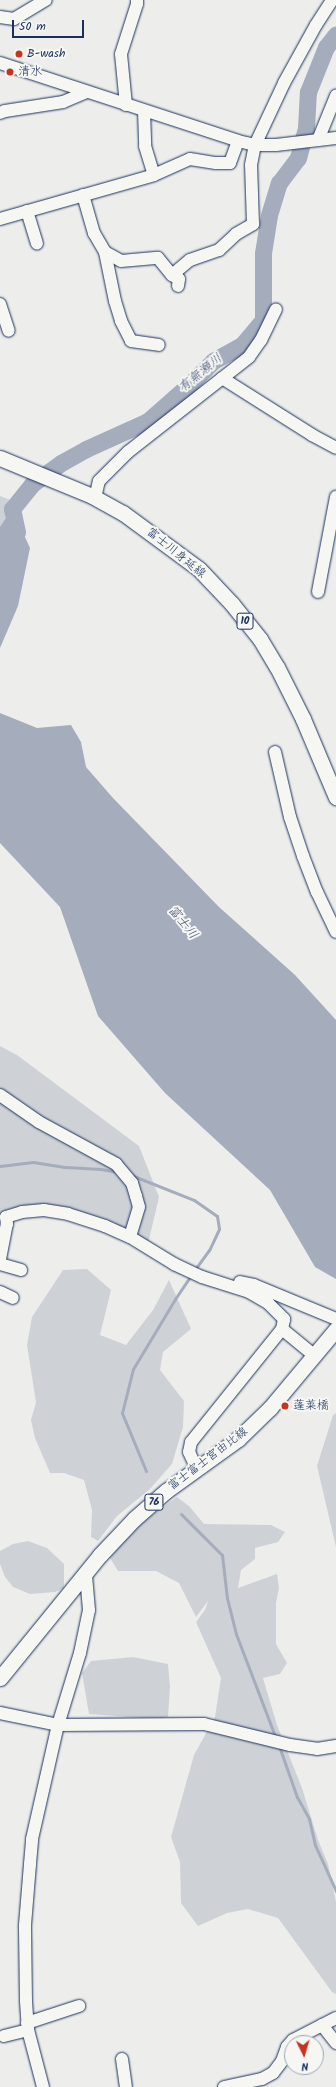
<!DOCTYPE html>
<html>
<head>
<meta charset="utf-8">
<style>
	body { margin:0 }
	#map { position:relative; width:336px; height:2087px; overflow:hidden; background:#edeeec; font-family:Kalam,"Klee One",sans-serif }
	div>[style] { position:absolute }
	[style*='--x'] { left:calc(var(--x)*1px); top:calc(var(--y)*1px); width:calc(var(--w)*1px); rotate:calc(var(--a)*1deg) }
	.green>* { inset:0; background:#ced2d7 }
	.water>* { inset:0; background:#a5acbc }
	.stream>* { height:3px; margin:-1.5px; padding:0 1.5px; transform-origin:1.5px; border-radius:1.5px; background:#a5acbc }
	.river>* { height:17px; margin:-8.5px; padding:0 8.5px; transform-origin:8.5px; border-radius:8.5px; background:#a5acbc }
	.roads { filter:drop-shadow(0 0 1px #1b2f5e) drop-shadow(0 0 1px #1b2f5e) }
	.minor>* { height:12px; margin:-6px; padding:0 6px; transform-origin:6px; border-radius:6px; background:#f6f6f2 }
	.major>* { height:15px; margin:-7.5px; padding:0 7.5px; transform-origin:7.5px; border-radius:7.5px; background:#f6f6f2 }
	.dots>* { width:11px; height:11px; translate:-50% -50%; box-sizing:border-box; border:2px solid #f6f6f2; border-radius:50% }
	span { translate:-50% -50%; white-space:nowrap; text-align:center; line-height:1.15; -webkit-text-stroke:4px #f6f6f2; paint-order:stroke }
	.shield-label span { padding:1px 3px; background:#f6f6f2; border:1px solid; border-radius:3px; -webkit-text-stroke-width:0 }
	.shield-label { font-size:11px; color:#1b2f5e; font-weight:700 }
	.poi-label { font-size:12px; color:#1b2f5e }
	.left { translate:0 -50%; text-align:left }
	.street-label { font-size:12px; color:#1b2f5e }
	.water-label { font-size:13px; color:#44547a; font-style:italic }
	.north { position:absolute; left:284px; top:2035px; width:40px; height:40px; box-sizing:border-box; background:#f6f6f2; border:1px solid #9ea6b7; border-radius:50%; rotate:175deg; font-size:11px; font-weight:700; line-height:16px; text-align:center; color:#1b2f5e }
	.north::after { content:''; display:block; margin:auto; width:14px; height:18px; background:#c8321e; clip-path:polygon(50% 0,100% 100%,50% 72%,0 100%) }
	.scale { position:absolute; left:12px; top:20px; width:72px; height:18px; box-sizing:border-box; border:2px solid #1b2f5e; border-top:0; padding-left:5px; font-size:12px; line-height:14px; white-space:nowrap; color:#1b2f5e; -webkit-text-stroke:3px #f6f6f2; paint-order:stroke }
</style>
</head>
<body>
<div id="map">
	<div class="green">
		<i style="clip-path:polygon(0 496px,18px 503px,0 528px)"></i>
		<i style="clip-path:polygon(0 1046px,17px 1055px,139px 1146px,159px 1197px,148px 1244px,44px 1210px,0 1218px)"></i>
		<i style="clip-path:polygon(87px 1269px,111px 1290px,100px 1335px,126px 1345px,153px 1310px,169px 1280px,191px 1329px,163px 1352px,160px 1370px,184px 1401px,183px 1427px,172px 1464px,150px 1489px,117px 1516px,98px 1541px,91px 1537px,92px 1510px,84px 1480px,64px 1473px,50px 1473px,35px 1438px,31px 1420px,36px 1402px,27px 1345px,32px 1317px,63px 1270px)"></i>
		<i style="clip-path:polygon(336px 1413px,336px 1547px,317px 1466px,333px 1415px)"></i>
		<i style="clip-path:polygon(177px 1497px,189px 1506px,204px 1524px,271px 1525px,285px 1532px,278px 1542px,255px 1548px,255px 1559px,241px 1570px,238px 1588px,277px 1574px,279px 1588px,276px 1603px,276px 1644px,287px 1663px,280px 1674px,263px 1678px,277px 1725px,302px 1788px,318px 1840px,328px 1864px,336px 1902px,336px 1994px,332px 1992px,278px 1918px,248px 1909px,227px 1913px,198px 1926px,181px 1903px,180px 1862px,171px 1837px,194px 1755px,215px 1717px,221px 1678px,196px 1622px,205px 1610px,208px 1601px,196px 1617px,179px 1583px,156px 1571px,118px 1571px,110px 1558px,128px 1532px)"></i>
		<i style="clip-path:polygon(28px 1541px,47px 1548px,64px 1564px,64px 1588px,55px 1592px,30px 1594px,13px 1587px,5px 1577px,0 1564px,0 1551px,13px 1544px)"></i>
		<i style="clip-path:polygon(133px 1657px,168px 1664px,170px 1687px,168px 1717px,159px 1719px,89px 1714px,82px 1673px,91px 1661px)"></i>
	</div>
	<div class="water">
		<i style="clip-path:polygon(12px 509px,30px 548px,18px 606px,0 648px,0 527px)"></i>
		<i style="clip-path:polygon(0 713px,37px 728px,71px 725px,81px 742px,86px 767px,113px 798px,219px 907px,295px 975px,336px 1020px,336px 1279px,315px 1267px,270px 1190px,165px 1093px,98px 1016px,60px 907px,0 843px)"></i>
	</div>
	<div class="stream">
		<i style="--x:0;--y:1166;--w:33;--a:-7"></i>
		<i style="--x:33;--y:1162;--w:32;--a:9"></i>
		<i style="--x:65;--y:1167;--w:36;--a:3"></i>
		<i style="--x:101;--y:1169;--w:17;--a:10"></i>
		<i style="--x:131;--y:1175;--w:68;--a:21.6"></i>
		<i style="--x:194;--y:1200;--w:28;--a:35"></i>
		<i style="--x:217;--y:1216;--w:13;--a:81"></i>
		<i style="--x:219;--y:1229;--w:23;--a:115"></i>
		<i style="--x:209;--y:1250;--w:26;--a:126"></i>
		<i style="--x:146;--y:1471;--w:63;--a:-112.5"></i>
		<i style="--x:122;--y:1413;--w:45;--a:-76"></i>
		<i style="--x:133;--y:1369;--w:82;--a:-59"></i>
		<i style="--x:175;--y:1299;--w:29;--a:-56"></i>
		<i style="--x:181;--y:1514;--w:58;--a:45"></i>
		<i style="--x:222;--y:1555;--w:43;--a:83.4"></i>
		<i style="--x:227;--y:1598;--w:37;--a:76"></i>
		<i style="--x:236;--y:1634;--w:112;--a:69.1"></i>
		<i style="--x:279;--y:1746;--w:54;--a:70.6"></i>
		<i style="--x:297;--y:1797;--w:25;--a:61"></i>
		<i style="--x:309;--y:1819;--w:27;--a:77"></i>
		<i style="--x:315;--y:1845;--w:51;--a:65.5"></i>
	</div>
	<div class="river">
		<i style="--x:17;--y:532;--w:24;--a:-102"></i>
		<i style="--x:12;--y:509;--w:32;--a:-51"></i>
		<i style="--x:32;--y:484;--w:36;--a:-36"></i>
		<i style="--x:61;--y:463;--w:29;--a:-29"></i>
		<i style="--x:86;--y:449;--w:68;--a:-24.3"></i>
		<i style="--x:148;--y:421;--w:56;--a:-41.4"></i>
		<i style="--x:190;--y:384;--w:33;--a:-45"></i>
		<i style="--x:213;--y:361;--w:33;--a:-29"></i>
		<i style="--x:242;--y:345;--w:33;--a:-50"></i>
		<i style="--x:263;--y:320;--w:67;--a:-90"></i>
		<i style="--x:263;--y:253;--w:38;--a:-81"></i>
		<i style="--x:269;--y:215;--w:34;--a:-73"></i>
		<i style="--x:279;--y:183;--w:31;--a:-53"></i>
		<i style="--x:298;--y:158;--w:31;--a:-75"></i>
		<i style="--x:306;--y:128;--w:36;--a:-87"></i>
		<i style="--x:308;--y:92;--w:48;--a:-68.2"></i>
		<i style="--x:326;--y:47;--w:16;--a:-52"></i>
	</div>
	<div class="roads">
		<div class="minor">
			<i style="--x:0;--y:17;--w:14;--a:8"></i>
			<i style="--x:14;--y:19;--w:37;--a:-31"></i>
			<i style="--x:0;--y:63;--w:250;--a:18.1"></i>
			<i style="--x:238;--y:141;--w:17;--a:13"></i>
			<i style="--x:255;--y:145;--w:21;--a:0"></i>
			<i style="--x:276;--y:145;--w:60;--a:-6.7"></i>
			<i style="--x:126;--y:105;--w:51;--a:-95.6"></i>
			<i style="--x:121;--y:54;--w:52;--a:-72.3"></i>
			<i style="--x:137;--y:4;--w:4;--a:-90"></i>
			<i style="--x:144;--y:111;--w:35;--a:88"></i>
			<i style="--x:145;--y:146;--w:30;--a:73"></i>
			<i style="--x:0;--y:113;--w:5;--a:-22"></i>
			<i style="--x:5;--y:111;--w:59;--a:-8.8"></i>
			<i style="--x:63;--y:102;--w:25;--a:-23"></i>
			<i style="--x:318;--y:140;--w:48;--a:-67.8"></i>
			<i style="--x:83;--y:195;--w:40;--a:74"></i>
			<i style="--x:94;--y:233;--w:22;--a:60"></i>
			<i style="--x:105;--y:252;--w:18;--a:29"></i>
			<i style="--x:121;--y:261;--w:37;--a:-5"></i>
			<i style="--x:158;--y:258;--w:22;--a:51"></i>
			<i style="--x:172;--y:275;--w:8;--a:30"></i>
			<i style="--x:179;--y:279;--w:7;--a:98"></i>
			<i style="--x:27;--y:211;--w:34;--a:73"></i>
			<i style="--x:0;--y:219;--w:160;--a:-15.9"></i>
			<i style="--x:154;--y:175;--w:39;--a:-24"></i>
			<i style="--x:190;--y:159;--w:26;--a:9"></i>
			<i style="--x:216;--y:163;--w:14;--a:0"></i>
			<i style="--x:230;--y:163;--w:23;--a:-70"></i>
			<i style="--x:105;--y:252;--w:50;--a:78.5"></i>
			<i style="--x:115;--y:301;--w:21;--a:73"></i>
			<i style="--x:121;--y:321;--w:22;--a:63"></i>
			<i style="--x:131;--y:341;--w:28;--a:8"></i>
			<i style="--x:172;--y:275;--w:23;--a:-40"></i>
			<i style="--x:190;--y:260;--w:31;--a:-19"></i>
			<i style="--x:219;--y:250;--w:23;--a:-43"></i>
			<i style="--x:236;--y:234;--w:20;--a:-30"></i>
			<i style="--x:253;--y:224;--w:59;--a:-91.9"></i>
			<i style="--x:251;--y:165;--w:20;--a:-79"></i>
			<i style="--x:255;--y:145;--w:68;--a:-64.9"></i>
			<i style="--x:284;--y:83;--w:66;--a:-61.1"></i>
			<i style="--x:316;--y:25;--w:30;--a:-57"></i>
			<i style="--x:0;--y:304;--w:28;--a:72"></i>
			<i style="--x:222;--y:378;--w:107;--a:32.3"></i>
			<i style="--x:312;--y:435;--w:27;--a:28"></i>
			<i style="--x:95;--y:498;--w:17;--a:-77"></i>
			<i style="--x:99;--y:481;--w:41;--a:-45"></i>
			<i style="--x:128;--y:452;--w:154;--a:-38.1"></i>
			<i style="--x:249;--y:357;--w:21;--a:-55"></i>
			<i style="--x:261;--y:340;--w:34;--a:-64"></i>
			<i style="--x:318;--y:592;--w:97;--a:-79.3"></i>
			<i style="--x:275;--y:752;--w:67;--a:77"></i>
			<i style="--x:290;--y:817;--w:41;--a:71.6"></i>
			<i style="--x:303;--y:856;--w:39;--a:69"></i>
			<i style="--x:317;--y:892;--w:44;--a:64.6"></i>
			<i style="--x:0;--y:1095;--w:47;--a:34.7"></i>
			<i style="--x:39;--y:1122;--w:88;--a:28.6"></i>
			<i style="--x:116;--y:1164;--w:25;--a:50"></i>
			<i style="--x:132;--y:1183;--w:14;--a:73"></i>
			<i style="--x:136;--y:1196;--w:11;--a:75"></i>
			<i style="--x:139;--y:1207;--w:31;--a:107"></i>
			<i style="--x:0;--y:1259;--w:36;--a:-79"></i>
			<i style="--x:7;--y:1224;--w:7;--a:-98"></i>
			<i style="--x:6;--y:1217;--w:17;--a:-17"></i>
			<i style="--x:22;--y:1212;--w:22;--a:-5"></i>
			<i style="--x:44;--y:1210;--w:24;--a:9"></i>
			<i style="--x:68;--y:1214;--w:39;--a:18"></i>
			<i style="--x:105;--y:1226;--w:27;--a:24"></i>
			<i style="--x:130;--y:1237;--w:52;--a:31.5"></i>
			<i style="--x:174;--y:1264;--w:31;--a:25"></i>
			<i style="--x:202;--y:1277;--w:49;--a:17.7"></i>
			<i style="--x:249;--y:1292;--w:22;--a:30"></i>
			<i style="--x:268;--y:1303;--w:23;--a:45"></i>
			<i style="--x:284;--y:1319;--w:10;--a:101"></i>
			<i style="--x:282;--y:1329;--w:145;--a:128.8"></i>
			<i style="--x:191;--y:1442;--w:10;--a:101"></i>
			<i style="--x:189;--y:1452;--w:19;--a:65"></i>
			<i style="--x:0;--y:1264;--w:22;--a:16"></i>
			<i style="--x:240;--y:1282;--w:14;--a:12"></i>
			<i style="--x:254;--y:1285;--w:89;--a:22.5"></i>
			<i style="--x:0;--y:1292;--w:14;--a:25"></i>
			<i style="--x:282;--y:1329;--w:43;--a:39.3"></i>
			<i style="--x:0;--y:1713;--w:59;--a:11.7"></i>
			<i style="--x:58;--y:1725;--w:146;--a:-0.4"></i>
			<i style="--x:204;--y:1724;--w:89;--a:13.7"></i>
			<i style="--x:290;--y:1745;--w:27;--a:8"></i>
			<i style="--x:317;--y:1749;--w:19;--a:-9"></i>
			<i style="--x:27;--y:2023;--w:55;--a:-18.1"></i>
			<i style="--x:322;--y:2025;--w:23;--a:52"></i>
			<i style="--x:4;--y:2036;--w:25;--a:-14"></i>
			<i style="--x:122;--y:2059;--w:28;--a:82"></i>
			<i style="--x:43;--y:2087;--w:59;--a:-104.7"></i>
			<i style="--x:28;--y:2030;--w:29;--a:-94"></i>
			<i style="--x:26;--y:2001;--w:76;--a:-90.8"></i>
			<i style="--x:25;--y:1925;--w:61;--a:-85.3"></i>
			<i style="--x:30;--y:1864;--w:25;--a:-85"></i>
			<i style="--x:32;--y:1839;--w:117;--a:-77.2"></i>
			<i style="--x:58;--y:1725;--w:75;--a:-73"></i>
			<i style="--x:80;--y:1653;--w:44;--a:-78.2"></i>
			<i style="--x:89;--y:1610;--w:38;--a:-95"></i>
			<i style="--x:224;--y:2087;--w:39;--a:-12"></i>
			<i style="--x:262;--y:2079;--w:13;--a:-29"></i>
			<i style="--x:273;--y:2073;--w:15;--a:-53"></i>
			<i style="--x:282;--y:2061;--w:15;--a:-70"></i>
			<i style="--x:287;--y:2047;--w:9;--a:-49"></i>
			<i style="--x:293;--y:2040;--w:48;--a:-27.1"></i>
		</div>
		<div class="major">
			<i style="--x:0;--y:458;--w:100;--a:22.4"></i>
			<i style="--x:92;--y:496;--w:35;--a:29"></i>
			<i style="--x:123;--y:513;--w:94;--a:36.4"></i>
			<i style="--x:199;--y:569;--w:48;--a:46.7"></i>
			<i style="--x:232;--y:604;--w:45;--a:51.3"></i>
			<i style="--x:260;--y:639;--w:33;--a:59"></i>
			<i style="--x:277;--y:667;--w:58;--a:63.4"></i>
			<i style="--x:303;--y:719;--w:85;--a:67.1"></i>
			<i style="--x:0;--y:1678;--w:159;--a:-50.9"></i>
			<i style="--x:100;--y:1555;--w:50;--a:-46.6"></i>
			<i style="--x:134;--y:1519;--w:43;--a:-41.2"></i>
			<i style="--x:166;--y:1491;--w:89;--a:-35.8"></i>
			<i style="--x:238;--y:1439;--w:45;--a:-44.1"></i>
			<i style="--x:270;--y:1408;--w:103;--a:-50.1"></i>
		</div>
	</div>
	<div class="dots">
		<i style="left:19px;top:54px;background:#c8321e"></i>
		<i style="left:10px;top:72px;background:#c8321e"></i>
		<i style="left:285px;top:1406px;background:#c8321e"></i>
	</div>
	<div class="shield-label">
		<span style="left:245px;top:621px">10</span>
		<span style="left:154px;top:1502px">76</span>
	</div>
	<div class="poi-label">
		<span class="left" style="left:27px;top:54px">B-wash</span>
		<span class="left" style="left:18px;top:72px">清水</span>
		<span class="left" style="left:293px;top:1406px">蓬莱橋</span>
	</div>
	<div class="street-label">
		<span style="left:176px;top:553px;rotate:39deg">富士川身延線</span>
		<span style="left:208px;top:1459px;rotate:-37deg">富士富士宮由比線</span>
	</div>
	<div class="water-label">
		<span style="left:201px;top:374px;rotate:-39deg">有無瀬川</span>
		<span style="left:182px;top:923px;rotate:51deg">富士川</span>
	</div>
	<div class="north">N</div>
	<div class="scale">50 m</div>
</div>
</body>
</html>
